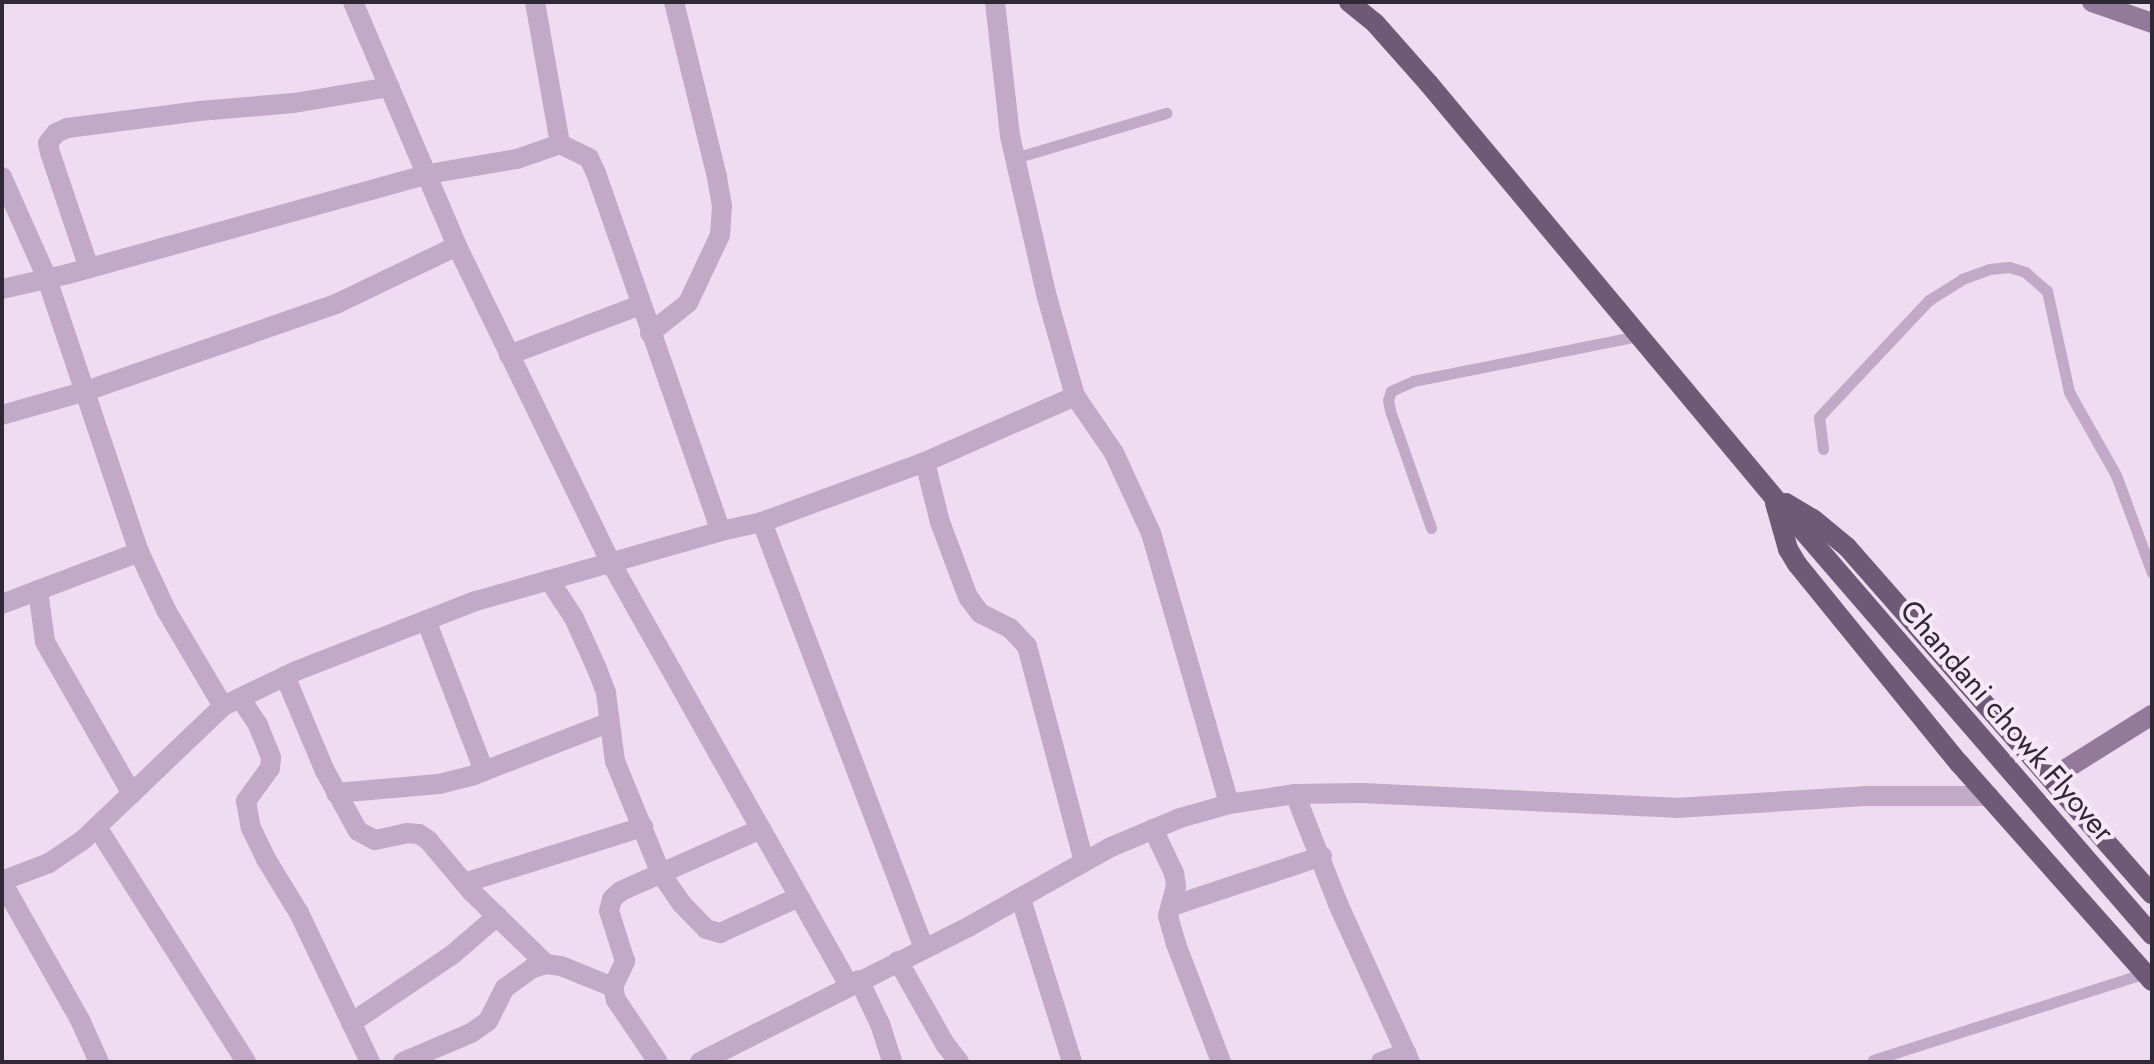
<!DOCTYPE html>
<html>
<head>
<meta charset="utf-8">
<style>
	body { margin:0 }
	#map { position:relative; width:2154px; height:1064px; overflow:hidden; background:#eedcf0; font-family:Jost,sans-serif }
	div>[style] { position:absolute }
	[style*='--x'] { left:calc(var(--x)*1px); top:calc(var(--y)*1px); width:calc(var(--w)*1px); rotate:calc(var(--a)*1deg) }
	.lane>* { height:11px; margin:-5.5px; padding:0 5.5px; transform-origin:5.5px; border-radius:5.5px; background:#c2a9c7 }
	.street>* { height:20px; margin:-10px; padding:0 10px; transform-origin:10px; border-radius:10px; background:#c2a9c7 }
	.secondary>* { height:20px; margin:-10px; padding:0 10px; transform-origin:10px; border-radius:10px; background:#937a9b }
	.primary>* { height:20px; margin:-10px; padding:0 10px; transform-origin:10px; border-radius:10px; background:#6e5a76 }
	span { translate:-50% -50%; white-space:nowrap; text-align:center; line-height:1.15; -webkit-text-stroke:8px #f7e8f8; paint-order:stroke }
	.street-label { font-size:30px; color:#312835 }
	.frame { position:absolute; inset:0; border:4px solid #312835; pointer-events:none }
</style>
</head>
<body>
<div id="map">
	<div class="lane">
		<i style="--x:1015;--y:158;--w:158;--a:-16.6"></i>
		<i style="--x:1823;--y:449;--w:32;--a:-97"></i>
		<i style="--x:1819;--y:417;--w:161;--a:-46.8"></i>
		<i style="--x:1929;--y:300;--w:39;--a:-32"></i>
		<i style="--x:1962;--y:279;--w:30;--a:-20"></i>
		<i style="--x:1990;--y:269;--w:19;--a:-6"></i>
		<i style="--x:2009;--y:267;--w:17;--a:17"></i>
		<i style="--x:2025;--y:272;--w:29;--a:41"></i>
		<i style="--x:2047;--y:291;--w:103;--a:77.7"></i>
		<i style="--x:2069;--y:392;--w:95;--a:60.5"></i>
		<i style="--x:2116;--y:475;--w:104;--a:69.8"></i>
		<i style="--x:1431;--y:528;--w:125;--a:-109.2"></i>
		<i style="--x:1390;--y:410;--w:10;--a:-101"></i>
		<i style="--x:1388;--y:400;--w:9;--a:-72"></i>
		<i style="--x:1391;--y:391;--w:24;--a:-24"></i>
		<i style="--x:1413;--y:381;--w:230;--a:-11.3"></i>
		<i style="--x:1873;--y:1060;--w:287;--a:-17.7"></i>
	</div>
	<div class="street">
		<i style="--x:353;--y:2;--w:265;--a:66.9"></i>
		<i style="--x:457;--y:246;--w:352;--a:64.1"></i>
		<i style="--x:611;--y:563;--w:484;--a:60.6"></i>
		<i style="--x:535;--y:2;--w:144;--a:80"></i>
		<i style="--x:995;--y:2;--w:135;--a:83.6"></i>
		<i style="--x:1010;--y:136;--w:165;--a:77.1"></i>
		<i style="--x:1047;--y:297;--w:103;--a:74.2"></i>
		<i style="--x:1075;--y:396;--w:69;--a:55.6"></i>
		<i style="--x:1114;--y:453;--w:88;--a:65.2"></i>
		<i style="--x:1151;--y:533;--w:282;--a:73.9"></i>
		<i style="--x:2;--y:177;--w:108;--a:66"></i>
		<i style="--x:46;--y:276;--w:291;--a:71.4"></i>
		<i style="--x:139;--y:552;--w:64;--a:65"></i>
		<i style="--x:166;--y:610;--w:112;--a:59.3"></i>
		<i style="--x:89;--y:268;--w:121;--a:-108.7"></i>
		<i style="--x:50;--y:153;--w:10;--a:-101"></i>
		<i style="--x:48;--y:143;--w:13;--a:-51"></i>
		<i style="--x:56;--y:133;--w:12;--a:-24"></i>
		<i style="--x:67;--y:128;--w:133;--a:-7.3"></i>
		<i style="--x:199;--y:111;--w:95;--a:-4.8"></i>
		<i style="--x:294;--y:103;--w:97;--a:-9.5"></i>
		<i style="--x:2;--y:289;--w:68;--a:-12.8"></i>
		<i style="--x:68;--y:274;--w:374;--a:-15.5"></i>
		<i style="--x:428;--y:174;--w:90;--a:-9.6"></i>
		<i style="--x:517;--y:159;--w:46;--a:-19.2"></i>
		<i style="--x:560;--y:144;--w:32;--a:26"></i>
		<i style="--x:589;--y:158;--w:17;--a:65"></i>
		<i style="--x:596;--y:173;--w:379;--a:70.8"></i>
		<i style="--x:650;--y:333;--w:48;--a:-38.3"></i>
		<i style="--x:688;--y:303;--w:75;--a:-64.8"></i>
		<i style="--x:720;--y:235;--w:29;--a:-86"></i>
		<i style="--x:722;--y:206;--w:29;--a:-100"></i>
		<i style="--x:717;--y:177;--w:180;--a:-103.8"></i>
		<i style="--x:509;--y:355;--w:140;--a:-20.9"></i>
		<i style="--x:2;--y:415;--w:87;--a:-15.9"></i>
		<i style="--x:86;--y:391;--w:267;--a:-19.2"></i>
		<i style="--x:338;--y:303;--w:132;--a:-25.6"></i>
		<i style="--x:925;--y:462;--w:62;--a:76"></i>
		<i style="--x:940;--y:522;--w:80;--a:69.5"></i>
		<i style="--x:968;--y:597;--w:20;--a:53"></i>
		<i style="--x:980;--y:613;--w:34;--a:27"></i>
		<i style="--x:1010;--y:628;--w:25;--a:47"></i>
		<i style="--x:1027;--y:646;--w:223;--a:75.2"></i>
		<i style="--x:762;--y:522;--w:457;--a:69.2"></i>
		<i style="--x:549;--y:580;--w:45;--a:56.7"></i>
		<i style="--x:574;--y:618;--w:56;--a:65.7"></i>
		<i style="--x:597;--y:669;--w:26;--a:69"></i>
		<i style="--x:606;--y:693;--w:69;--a:82.5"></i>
		<i style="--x:615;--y:761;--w:122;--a:67.8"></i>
		<i style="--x:661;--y:874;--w:35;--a:55"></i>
		<i style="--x:681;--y:903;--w:36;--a:46"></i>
		<i style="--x:706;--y:929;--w:15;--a:16"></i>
		<i style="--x:720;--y:933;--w:87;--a:-24.5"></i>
		<i style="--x:38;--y:590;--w:52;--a:82.3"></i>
		<i style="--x:45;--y:642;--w:175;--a:60.2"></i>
		<i style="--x:2;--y:604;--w:147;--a:-20.8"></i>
		<i style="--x:426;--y:620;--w:162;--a:69"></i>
		<i style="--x:285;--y:676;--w:103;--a:67.2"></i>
		<i style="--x:325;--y:771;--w:68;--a:61.2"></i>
		<i style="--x:358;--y:831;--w:19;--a:28"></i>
		<i style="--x:375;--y:840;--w:33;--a:-12"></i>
		<i style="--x:407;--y:833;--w:12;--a:5"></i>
		<i style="--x:419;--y:834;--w:11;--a:34"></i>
		<i style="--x:428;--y:840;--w:68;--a:49.8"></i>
		<i style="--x:472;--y:892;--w:103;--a:44.2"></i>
		<i style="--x:240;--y:698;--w:32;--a:56"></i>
		<i style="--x:258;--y:725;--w:35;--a:68"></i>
		<i style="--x:271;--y:758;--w:10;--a:96"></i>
		<i style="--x:270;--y:768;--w:41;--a:126"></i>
		<i style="--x:246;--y:801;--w:27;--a:80"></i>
		<i style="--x:251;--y:828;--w:34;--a:64"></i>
		<i style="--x:266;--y:859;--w:63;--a:58.6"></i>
		<i style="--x:299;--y:913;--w:165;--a:64.5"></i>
		<i style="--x:336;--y:793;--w:103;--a:-5"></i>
		<i style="--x:439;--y:784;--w:36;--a:-14"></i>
		<i style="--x:474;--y:775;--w:144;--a:-21.2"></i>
		<i style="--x:1295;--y:794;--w:118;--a:68.6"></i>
		<i style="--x:1338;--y:904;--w:174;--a:65.5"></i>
		<i style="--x:97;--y:827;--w:278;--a:57.6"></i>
		<i style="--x:1153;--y:829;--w:49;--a:64.5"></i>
		<i style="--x:1174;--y:873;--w:13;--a:81"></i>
		<i style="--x:1176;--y:886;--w:31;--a:105"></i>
		<i style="--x:1168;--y:916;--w:29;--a:74"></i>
		<i style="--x:1176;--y:944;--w:126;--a:69.1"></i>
		<i style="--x:2;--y:881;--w:50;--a:-21"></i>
		<i style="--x:49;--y:863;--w:41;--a:-34.1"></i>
		<i style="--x:83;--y:840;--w:194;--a:-43.7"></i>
		<i style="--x:223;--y:706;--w:81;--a:-25.6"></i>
		<i style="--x:296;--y:671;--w:193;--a:-21.3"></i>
		<i style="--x:476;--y:601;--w:255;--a:-15.9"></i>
		<i style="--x:721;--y:531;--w:42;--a:-12.4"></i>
		<i style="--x:762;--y:522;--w:174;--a:-20.2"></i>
		<i style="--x:925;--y:462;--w:164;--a:-23.7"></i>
		<i style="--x:2;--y:882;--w:159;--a:60.5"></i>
		<i style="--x:80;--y:1020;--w:46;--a:65.7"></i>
		<i style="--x:464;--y:883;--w:188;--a:-17.4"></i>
		<i style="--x:1021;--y:899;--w:171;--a:72.6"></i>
		<i style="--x:1172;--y:906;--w:158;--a:-18.4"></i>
		<i style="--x:898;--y:961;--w:95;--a:60.5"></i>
		<i style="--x:945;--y:1044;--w:23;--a:52"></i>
		<i style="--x:859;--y:980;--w:49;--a:64.5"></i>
		<i style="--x:880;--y:1024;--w:40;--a:72"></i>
		<i style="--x:351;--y:1023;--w:122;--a:-34"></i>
		<i style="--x:452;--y:955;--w:60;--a:-40.9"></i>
		<i style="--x:403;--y:1062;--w:74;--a:-23.1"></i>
		<i style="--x:471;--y:1033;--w:21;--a:-35"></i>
		<i style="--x:488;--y:1021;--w:37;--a:-63"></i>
		<i style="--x:505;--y:988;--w:34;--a:-36"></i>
		<i style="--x:533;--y:968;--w:14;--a:-17"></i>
		<i style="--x:546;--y:964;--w:15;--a:8"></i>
		<i style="--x:561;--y:966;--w:56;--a:22"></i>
		<i style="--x:658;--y:1062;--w:75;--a:-124.1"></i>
		<i style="--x:616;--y:1000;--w:13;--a:-103"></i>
		<i style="--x:613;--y:987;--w:29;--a:-65"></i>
		<i style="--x:625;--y:961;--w:52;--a:-107.7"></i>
		<i style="--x:609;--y:911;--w:12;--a:-76"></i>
		<i style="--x:612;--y:899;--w:12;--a:-42"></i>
		<i style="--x:621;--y:891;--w:153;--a:-23.9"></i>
		<i style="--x:700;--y:1062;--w:302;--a:-26.7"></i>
		<i style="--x:970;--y:926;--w:162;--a:-29.3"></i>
		<i style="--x:1111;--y:847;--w:75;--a:-22.8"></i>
		<i style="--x:1180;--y:818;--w:51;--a:-15.9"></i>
		<i style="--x:1229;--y:804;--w:67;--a:-8.6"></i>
		<i style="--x:1295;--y:794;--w:67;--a:-0.9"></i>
		<i style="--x:1362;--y:793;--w:314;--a:2.7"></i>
		<i style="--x:1676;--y:808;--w:189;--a:-3.6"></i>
		<i style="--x:1865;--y:796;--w:124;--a:0"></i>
		<i style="--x:1381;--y:1062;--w:27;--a:-20"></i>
	</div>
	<div class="secondary">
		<i style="--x:2092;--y:2;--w:64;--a:19.3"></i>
		<i style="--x:2053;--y:777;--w:117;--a:-32.1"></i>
	</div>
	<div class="primary">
		<i style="--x:1349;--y:2;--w:33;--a:39"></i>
		<i style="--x:1375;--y:23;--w:81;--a:48.5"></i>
		<i style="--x:1429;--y:84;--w:535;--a:50.15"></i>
		<i style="--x:1772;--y:495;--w:581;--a:49.18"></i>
		<i style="--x:1775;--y:503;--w:48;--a:74.2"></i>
		<i style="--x:1788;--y:549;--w:17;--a:59"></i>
		<i style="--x:1797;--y:564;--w:257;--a:50.9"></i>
		<i style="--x:1959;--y:763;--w:291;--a:48.5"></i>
		<i style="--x:1786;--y:503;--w:31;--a:31"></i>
		<i style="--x:1813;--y:519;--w:44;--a:39.5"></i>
		<i style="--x:1847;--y:547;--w:462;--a:48.7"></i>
	</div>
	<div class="street-label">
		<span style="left:2007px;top:721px;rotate:49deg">Chandani chowk Flyover</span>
	</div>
	<div class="frame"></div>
</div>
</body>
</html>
